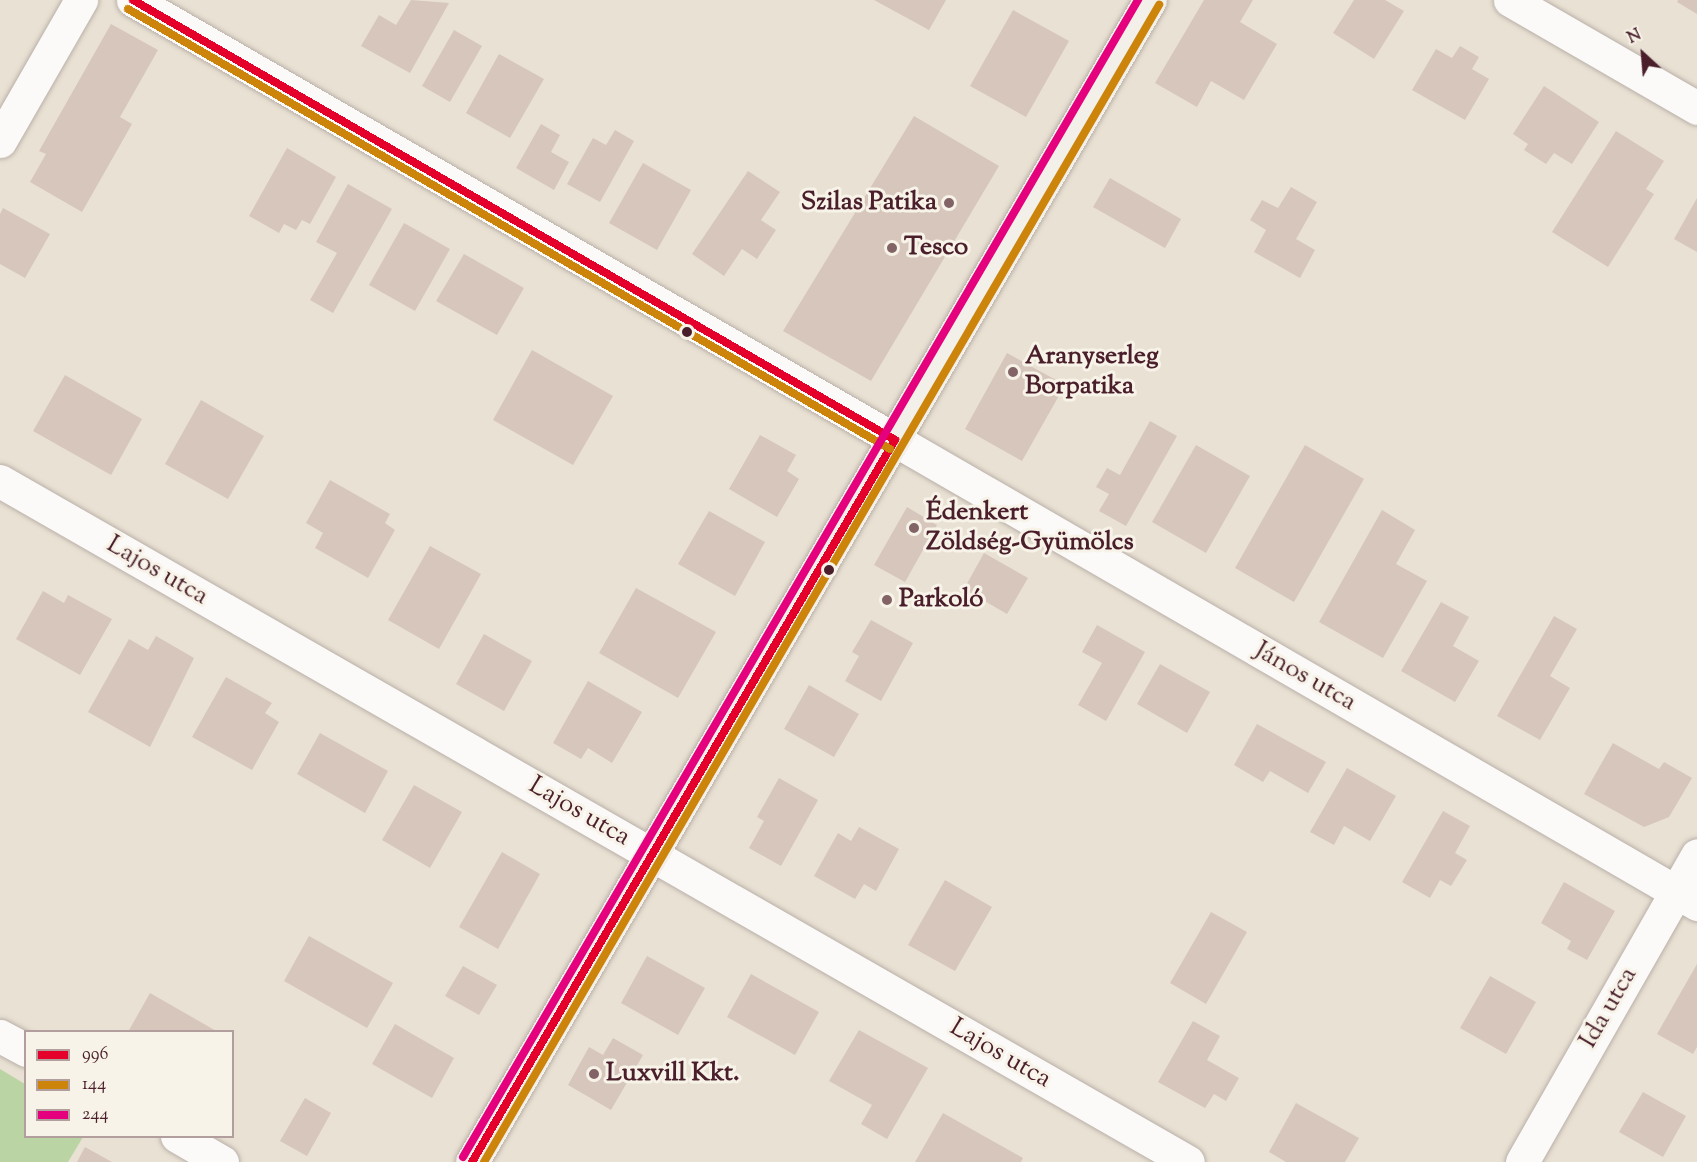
<!DOCTYPE html>
<html>
<head>
<meta charset="utf-8">
<style>
	body { margin:0 }
	#map { position:relative; width:1697px; height:1162px; overflow:hidden; background:#e9e1d3; font-family:"Sorts Mill Goudy",serif }
	div>[style] { position:absolute }
	[style*='--x'] { left:calc(var(--x)*1px); top:calc(var(--y)*1px); width:calc(var(--w)*1px); rotate:calc(var(--a)*1deg) }
	.green>* { inset:0; background:#bbd4a3 }
	.building>* { inset:0; background:#d7c6bb }
	.roads { filter:drop-shadow(0 0 2px #b9b0a9) drop-shadow(0 0 2px #b9b0a9) }
	.minor>* { height:33px; margin:-16.5px; padding:0 16.5px; transform-origin:16.5px; border-radius:16.5px; background:#fcfaf8 }
	.tertiary>* { height:33px; margin:-16.5px; padding:0 16.5px; transform-origin:16.5px; border-radius:16.5px; background:#fcfaf8 }
	.secondary>* { height:33px; margin:-16.5px; padding:0 16.5px; transform-origin:16.5px; border-radius:16.5px; background:#f3f0ea }
	.bus-1>* { height:8px; margin:-4px; padding:0 4px; transform-origin:4px; border-radius:4px; background:#e4002b }
	.bus-2>* { height:8px; margin:-4px; padding:0 4px; transform-origin:4px; border-radius:4px; background:#cc840b }
	.bus-3>* { height:8px; margin:-4px; padding:0 4px; transform-origin:4px; border-radius:4px; background:#e5007d }
	.dots>* { width:16px; height:16px; translate:-50% -50%; box-sizing:border-box; border:3px solid #f7f3e8; border-radius:50% }
	span { translate:-50% -50%; white-space:nowrap; text-align:center; line-height:1.15; -webkit-text-stroke:6px #f7f3e8; paint-order:stroke }
	.poi-label { font-size:26px; color:#4a1f2b; font-weight:700 }
	.right { translate:-100% -50%; text-align:right }
	.left { translate:0 -50%; text-align:left }
	.street-label { font-size:26px; color:#4a1f2b }
	.legend { position:absolute; left:24px; top:1030px; width:210px; height:108px; box-sizing:border-box; background:#f7f3e8; border:2px solid #b29e9c; margin:0; padding:8px 10px; list-style:none; font-size:18px; color:#4a1f2b }
	.legend li { display:flex; align-items:center; gap:12px; height:30px }
	.legend b { width:30px; border:2px solid #b29e9c }
	.north { position:absolute; left:1613px; top:24px; width:60px; height:60px; -webkit-text-stroke:4px #f7f3e8; paint-order:stroke; rotate:334deg; font-size:16px; font-weight:700; line-height:24px; text-align:center; color:#4a1f2b }
	.north::after { content:''; display:block; margin:auto; width:21px; height:27px; background:#4a1f2b; clip-path:polygon(50% 0,100% 100%,50% 72%,0 100%) }
</style>
</head>
<body>
<div id="map">
	<div class="green">
		<i style="clip-path:polygon(0 1069px,25px 1084px,26px 1136px,83px 1137px,68px 1162px,0 1162px)"></i>
	</div>
	<div class="building">
		<i style="clip-path:polygon(411px 0,449px 3px,410px 73px,361px 46px,379px 15px,396px 25px)"></i>
		<i style="clip-path:polygon(874px 0,946px 0,929px 30px)"></i>
		<i style="clip-path:polygon(1204px 0,1253px 0,1240px 22px,1277px 44px,1244px 100px,1211px 81px,1197px 107px,1155px 83px)"></i>
		<i style="clip-path:polygon(1354px 0,1385px 0,1404px 11px,1374px 59px,1333px 33px)"></i>
		<i style="clip-path:polygon(1678px 0,1697px 0,1697px 14px,1677px 2px)"></i>
		<i style="clip-path:polygon(1013px 10px,1069px 41px,1026px 117px,970px 86px)"></i>
		<i style="clip-path:polygon(111px 24px,158px 50px,120px 117px,132px 124px,82px 212px,30px 182px,46px 154px,39px 151px)"></i>
		<i style="clip-path:polygon(454px 30px,482px 46px,450px 102px,422px 86px)"></i>
		<i style="clip-path:polygon(1460px 46px,1479px 57px,1472px 69px,1489px 79px,1465px 120px,1412px 90px,1436px 49px,1452px 58px)"></i>
		<i style="clip-path:polygon(499px 54px,544px 79px,510px 138px,466px 113px)"></i>
		<i style="clip-path:polygon(1544px 86px,1599px 122px,1572px 164px,1554px 153px,1546px 164px,1524px 150px,1528px 144px,1513px 134px)"></i>
		<i style="clip-path:polygon(914px 116px,999px 166px,871px 381px,783px 331px)"></i>
		<i style="clip-path:polygon(541px 124px,560px 135px,551px 152px,569px 162px,554px 190px,516px 168px)"></i>
		<i style="clip-path:polygon(615px 130px,634px 141px,600px 202px,567px 184px,593px 138px,606px 145px)"></i>
		<i style="clip-path:polygon(1616px 131px,1664px 161px,1646px 189px,1654px 194px,1608px 267px,1552px 232px)"></i>
		<i style="clip-path:polygon(287px 148px,336px 177px,310px 224px,302px 220px,296px 230px,284px 224px,279px 233px,249px 216px)"></i>
		<i style="clip-path:polygon(643px 163px,691px 190px,657px 250px,609px 223px)"></i>
		<i style="clip-path:polygon(748px 171px,780px 192px,761px 220px,776px 230px,757px 259px,742px 249px,724px 276px,692px 254px)"></i>
		<i style="clip-path:polygon(1110px 178px,1181px 219px,1165px 248px,1093px 207px)"></i>
		<i style="clip-path:polygon(348px 184px,392px 209px,333px 313px,310px 300px,337px 253px,316px 242px)"></i>
		<i style="clip-path:polygon(1291px 187px,1317px 202px,1296px 239px,1315px 250px,1300px 278px,1254px 252px,1266px 230px,1250px 220px,1262px 200px,1278px 208px)"></i>
		<i style="clip-path:polygon(1697px 198px,1697px 252px,1674px 239px)"></i>
		<i style="clip-path:polygon(3px 208px,50px 234px,25px 278px,0 264px,0 214px)"></i>
		<i style="clip-path:polygon(404px 223px,450px 249px,415px 311px,369px 285px)"></i>
		<i style="clip-path:polygon(464px 254px,524px 288px,497px 335px,436px 301px)"></i>
		<i style="clip-path:polygon(532px 350px,613px 396px,573px 465px,493px 420px)"></i>
		<i style="clip-path:polygon(1007px 353px,1065px 385px,1022px 461px,965px 429px)"></i>
		<i style="clip-path:polygon(65px 375px,142px 419px,111px 475px,33px 431px)"></i>
		<i style="clip-path:polygon(201px 400px,264px 436px,228px 499px,165px 464px)"></i>
		<i style="clip-path:polygon(1150px 421px,1177px 436px,1126px 526px,1099px 511px,1109px 494px,1096px 487px,1107px 468px,1120px 475px)"></i>
		<i style="clip-path:polygon(760px 435px,796px 455px,787px 471px,799px 479px,777px 517px,729px 489px)"></i>
		<i style="clip-path:polygon(1196px 445px,1250px 476px,1206px 553px,1152px 522px)"></i>
		<i style="clip-path:polygon(1305px 445px,1364px 479px,1294px 602px,1235px 568px)"></i>
		<i style="clip-path:polygon(330px 480px,390px 514px,385px 523px,395px 530px,368px 578px,315px 548px,323px 533px,306px 523px)"></i>
		<i style="clip-path:polygon(907px 507px,937px 525px,905px 582px,874px 565px)"></i>
		<i style="clip-path:polygon(1382px 510px,1415px 530px,1396px 564px,1427px 581px,1383px 658px,1319px 622px)"></i>
		<i style="clip-path:polygon(709px 511px,765px 542px,735px 596px,678px 564px)"></i>
		<i style="clip-path:polygon(430px 546px,481px 574px,439px 649px,388px 620px)"></i>
		<i style="clip-path:polygon(984px 553px,1028px 578px,1007px 614px,964px 589px)"></i>
		<i style="clip-path:polygon(636px 588px,716px 632px,678px 698px,599px 653px)"></i>
		<i style="clip-path:polygon(43px 591px,64px 603px,68px 595px,112px 619px,80px 675px,16px 639px)"></i>
		<i style="clip-path:polygon(1441px 602px,1469px 617px,1453px 646px,1479px 661px,1455px 702px,1401px 671px)"></i>
		<i style="clip-path:polygon(1554px 616px,1577px 629px,1550px 676px,1570px 688px,1540px 740px,1497px 716px)"></i>
		<i style="clip-path:polygon(871px 620px,913px 643px,881px 701px,845px 681px,859px 656px,852px 652px)"></i>
		<i style="clip-path:polygon(1097px 625px,1145px 652px,1106px 721px,1078px 705px,1102px 663px,1082px 652px)"></i>
		<i style="clip-path:polygon(484px 634px,532px 661px,504px 711px,456px 684px)"></i>
		<i style="clip-path:polygon(156px 636px,194px 658px,150px 747px,88px 712px,129px 639px,148px 650px)"></i>
		<i style="clip-path:polygon(1160px 664px,1210px 692px,1187px 733px,1137px 704px)"></i>
		<i style="clip-path:polygon(226px 677px,272px 703px,265px 713px,279px 722px,252px 770px,192px 737px)"></i>
		<i style="clip-path:polygon(588px 681px,642px 712px,612px 763px,588px 748px,581px 759px,553px 743px)"></i>
		<i style="clip-path:polygon(809px 685px,859px 714px,834px 757px,784px 729px)"></i>
		<i style="clip-path:polygon(1257px 724px,1326px 762px,1308px 793px,1270px 771px,1263px 782px,1234px 765px)"></i>
		<i style="clip-path:polygon(320px 733px,388px 771px,365px 813px,297px 774px)"></i>
		<i style="clip-path:polygon(1613px 743px,1659px 769px,1664px 762px,1692px 778px,1669px 817px,1644px 827px,1584px 794px)"></i>
		<i style="clip-path:polygon(1347px 768px,1396px 796px,1370px 841px,1344px 826px,1334px 845px,1310px 832px)"></i>
		<i style="clip-path:polygon(779px 778px,818px 800px,781px 866px,749px 848px,764px 821px,757px 817px)"></i>
		<i style="clip-path:polygon(414px 785px,462px 812px,430px 868px,382px 840px)"></i>
		<i style="clip-path:polygon(1443px 811px,1470px 826px,1455px 853px,1467px 860px,1451px 886px,1440px 880px,1430px 898px,1402px 882px)"></i>
		<i style="clip-path:polygon(859px 827px,899px 849px,876px 891px,864px 884px,855px 899px,814px 876px,838px 833px,851px 841px)"></i>
		<i style="clip-path:polygon(502px 852px,540px 874px,498px 949px,459px 927px)"></i>
		<i style="clip-path:polygon(945px 880px,992px 907px,955px 971px,908px 945px)"></i>
		<i style="clip-path:polygon(1564px 882px,1615px 911px,1587px 960px,1567px 949px,1571px 941px,1541px 923px)"></i>
		<i style="clip-path:polygon(1211px 912px,1247px 932px,1206px 1004px,1170px 983px)"></i>
		<i style="clip-path:polygon(309px 936px,393px 983px,367px 1028px,284px 981px)"></i>
		<i style="clip-path:polygon(647px 956px,705px 988px,678px 1035px,621px 1003px)"></i>
		<i style="clip-path:polygon(1697px 964px,1697px 1047px,1693px 1054px,1657px 1034px)"></i>
		<i style="clip-path:polygon(463px 966px,497px 985px,479px 1015px,445px 996px)"></i>
		<i style="clip-path:polygon(751px 974px,819px 1012px,795px 1055px,727px 1017px)"></i>
		<i style="clip-path:polygon(1490px 976px,1536px 1002px,1506px 1054px,1460px 1028px)"></i>
		<i style="clip-path:polygon(150px 993px,218px 1032px,128px 1032px)"></i>
		<i style="clip-path:polygon(1193px 1021px,1220px 1036px,1207px 1060px,1239px 1078px,1226px 1101px,1214px 1094px,1205px 1108px,1158px 1082px)"></i>
		<i style="clip-path:polygon(395px 1024px,454px 1058px,432px 1098px,372px 1064px)"></i>
		<i style="clip-path:polygon(859px 1030px,928px 1068px,887px 1139px,861px 1124px,872px 1105px,829px 1081px)"></i>
		<i style="clip-path:polygon(613px 1038px,643px 1055px,611px 1110px,568px 1085px,589px 1047px,603px 1055px)"></i>
		<i style="clip-path:polygon(1643px 1092px,1686px 1116px,1663px 1157px,1619px 1132px)"></i>
		<i style="clip-path:polygon(305px 1098px,331px 1113px,307px 1156px,280px 1141px)"></i>
		<i style="clip-path:polygon(1296px 1103px,1359px 1138px,1345px 1162px,1286px 1162px,1269px 1152px)"></i>
		<i style="clip-path:polygon(943px 1113px,1023px 1158px,1021px 1162px,915px 1162px)"></i>
		<i style="clip-path:polygon(85px 1147px,112px 1162px,77px 1162px)"></i>
	</div>
	<div class="roads">
		<div class="minor">
			<i style="--x:1510;--y:0;--w:216;--a:30"></i>
			<i style="--x:0;--y:141;--w:163;--a:-60.1"></i>
			<i style="--x:895;--y:440;--w:927;--a:30.05"></i>
			<i style="--x:0;--y:481;--w:1369;--a:29.82"></i>
			<i style="--x:0;--y:1036;--w:30;--a:28"></i>
			<i style="--x:177;--y:1136;--w:52;--a:30"></i>
			<i style="--x:1522;--y:1162;--w:353;--a:-60.3"></i>
		</div>
		<div class="tertiary">
			<i style="--x:133;--y:0;--w:880;--a:30"></i>
		</div>
		<div class="secondary">
			<i style="--x:472;--y:1162;--w:1345;--a:-59.74"></i>
		</div>
	</div>
	<div class="bus-1">
		<i style="--x:133;--y:0;--w:880;--a:30"></i>
		<i style="--x:472;--y:1162;--w:837;--a:-59.64"></i>
	</div>
	<div class="bus-2">
		<i style="--x:128;--y:9;--w:880;--a:30"></i>
		<i style="--x:484;--y:1162;--w:1340;--a:-59.74"></i>
	</div>
	<div class="bus-3">
		<i style="--x:463;--y:1157;--w:1340;--a:-59.74"></i>
	</div>
	<div class="dots">
		<i style="left:949px;top:203px;background:#826366"></i>
		<i style="left:892px;top:248px;background:#826366"></i>
		<i style="left:687px;top:332px;background:#4a1f2b"></i>
		<i style="left:1013px;top:372px;background:#826366"></i>
		<i style="left:914px;top:528px;background:#826366"></i>
		<i style="left:829px;top:570px;background:#4a1f2b"></i>
		<i style="left:887px;top:600px;background:#826366"></i>
		<i style="left:594px;top:1074px;background:#826366"></i>
	</div>
	<div class="poi-label">
		<span class="right" style="left:937px;top:203px">Szilas Patika</span>
		<span class="left" style="left:904px;top:248px">Tesco</span>
		<span class="left" style="left:1025px;top:372px">Aranyserleg<br>Borpatika</span>
		<span class="left" style="left:926px;top:528px">Édenkert<br>Zöldség-Gyümölcs</span>
		<span class="left" style="left:899px;top:600px">Parkoló</span>
		<span class="left" style="left:606px;top:1074px">Luxvill Kkt.</span>
	</div>
	<div class="street-label">
		<span style="left:157px;top:571px;rotate:30deg">Lajos utca</span>
		<span style="left:1305px;top:677px;rotate:30deg">János utca</span>
		<span style="left:579px;top:812px;rotate:30deg">Lajos utca</span>
		<span style="left:1609px;top:1008px;rotate:-60deg">Ida utca</span>
		<span style="left:1000px;top:1054px;rotate:30deg">Lajos utca</span>
	</div>
	<ul class="legend">
	<li><b style="height:8px;background:#e4002b"></b>996</li>
	<li><b style="height:8px;background:#cc840b"></b>144</li>
	<li><b style="height:8px;background:#e5007d"></b>244</li>
	</ul>
	<div class="north">N</div>
</div>
</body>
</html>
